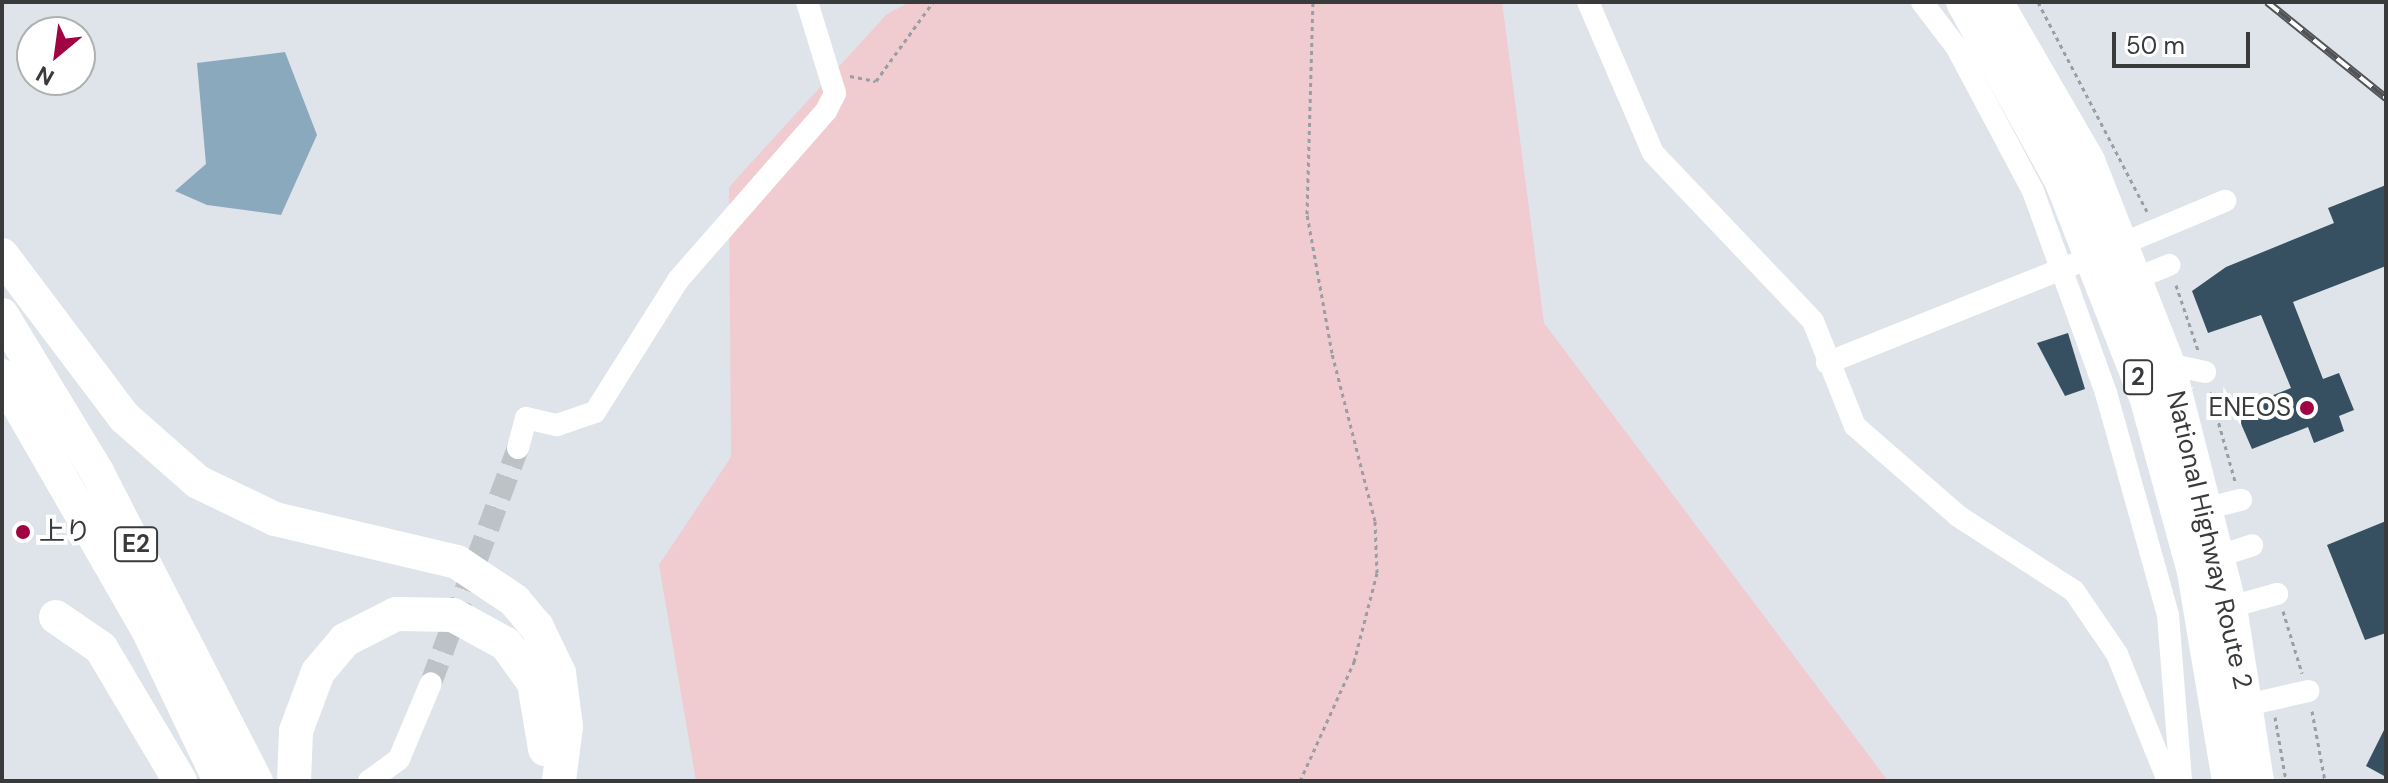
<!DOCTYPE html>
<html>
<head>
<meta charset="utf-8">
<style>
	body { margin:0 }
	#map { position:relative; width:2388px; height:783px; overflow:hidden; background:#dee4e9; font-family:"DM Sans","Noto Sans JP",sans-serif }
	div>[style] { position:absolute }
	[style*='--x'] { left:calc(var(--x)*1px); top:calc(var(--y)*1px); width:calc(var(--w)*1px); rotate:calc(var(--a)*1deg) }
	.green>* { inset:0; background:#f0cbd0 }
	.water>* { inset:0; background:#8ba9bd }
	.building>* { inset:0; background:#365062 }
	.minor-tunnel>* { height:22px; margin-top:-11px; transform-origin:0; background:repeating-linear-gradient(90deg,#bdc2c6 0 22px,transparent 0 33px) }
	.path>* { height:3px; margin-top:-1.5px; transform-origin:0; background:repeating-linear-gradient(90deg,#9a9ea2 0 4px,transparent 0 8px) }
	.minor>* { height:22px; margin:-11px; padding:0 11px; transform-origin:11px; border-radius:11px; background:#fff }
	.highway>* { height:34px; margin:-17px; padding:0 17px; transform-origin:17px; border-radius:17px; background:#fff }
	.rail>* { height:8px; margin-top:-4px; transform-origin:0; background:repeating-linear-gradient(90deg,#fff 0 15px,#515356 0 30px); box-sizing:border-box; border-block:2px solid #515356 }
	.dots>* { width:22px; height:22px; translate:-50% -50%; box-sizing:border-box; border:4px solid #fff; border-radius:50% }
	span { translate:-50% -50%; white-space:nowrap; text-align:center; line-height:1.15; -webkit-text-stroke:8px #fff; paint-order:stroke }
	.shield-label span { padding:2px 6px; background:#fff; border:2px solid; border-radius:6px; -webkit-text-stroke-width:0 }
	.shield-label { font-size:24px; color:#383a3c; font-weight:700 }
	.poi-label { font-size:26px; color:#383a3c }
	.right { translate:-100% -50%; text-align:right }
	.left { translate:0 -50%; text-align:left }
	.street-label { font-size:26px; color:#383a3c }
	.frame { position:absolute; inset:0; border:4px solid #383a3c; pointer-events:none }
	.north { position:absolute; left:16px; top:16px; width:80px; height:80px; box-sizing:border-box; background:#fff; border:2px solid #afb0b1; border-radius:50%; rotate:209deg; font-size:22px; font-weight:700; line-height:32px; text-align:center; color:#383a3c }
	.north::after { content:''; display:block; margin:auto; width:28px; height:36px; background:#a00442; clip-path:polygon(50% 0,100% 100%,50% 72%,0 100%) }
	.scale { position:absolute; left:2112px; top:32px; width:138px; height:36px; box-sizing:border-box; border:4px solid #383a3c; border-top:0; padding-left:10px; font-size:24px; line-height:28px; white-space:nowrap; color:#383a3c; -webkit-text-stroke:6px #fff; paint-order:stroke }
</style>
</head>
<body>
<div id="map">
	<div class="green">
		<i style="clip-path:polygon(910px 2px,1502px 2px,1544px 323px,1888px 781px,696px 781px,659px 565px,731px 457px,729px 187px,887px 14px)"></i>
	</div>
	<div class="water">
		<i style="clip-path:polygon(285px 52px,317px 135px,281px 215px,207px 205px,175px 191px,206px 164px,197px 63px)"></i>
	</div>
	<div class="building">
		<i style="clip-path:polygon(2386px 185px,2386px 266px,2293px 302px,2323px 379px,2339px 373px,2354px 410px,2339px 416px,2344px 431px,2314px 443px,2308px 427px,2252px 449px,2235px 410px,2291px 388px,2261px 315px,2208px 333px,2192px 291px,2226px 267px,2334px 223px,2328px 208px)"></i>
		<i style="clip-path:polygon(2068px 333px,2085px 389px,2065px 396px,2037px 343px)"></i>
		<i style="clip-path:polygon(2386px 521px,2386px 633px,2365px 640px,2327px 545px)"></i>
		<i style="clip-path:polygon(2386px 726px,2386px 777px,2366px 766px)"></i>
	</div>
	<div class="minor-tunnel">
		<i style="--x:431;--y:683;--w:251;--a:-69.7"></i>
	</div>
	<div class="path">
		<i style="--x:2038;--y:2;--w:236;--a:62.5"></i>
		<i style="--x:850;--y:76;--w:26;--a:11"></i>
		<i style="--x:876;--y:81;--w:97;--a:-54.2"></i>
		<i style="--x:2176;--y:285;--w:69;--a:71.3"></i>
		<i style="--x:2210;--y:392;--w:92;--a:74.3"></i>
		<i style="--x:2283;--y:611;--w:65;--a:73"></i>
		<i style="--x:2312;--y:711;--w:71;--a:79.5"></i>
		<i style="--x:2275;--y:717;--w:65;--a:80.2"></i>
		<i style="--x:1300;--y:781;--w:131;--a:-65.6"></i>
		<i style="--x:1354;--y:662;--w:92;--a:-75.5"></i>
		<i style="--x:1377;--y:573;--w:52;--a:-92.2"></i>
		<i style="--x:1375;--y:521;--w:173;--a:-104.4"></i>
		<i style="--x:1332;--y:353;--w:141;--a:-100.2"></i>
		<i style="--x:1307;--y:214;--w:212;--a:-88.4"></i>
	</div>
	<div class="minor">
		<i style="--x:1588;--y:2;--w:164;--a:66.7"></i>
		<i style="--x:1653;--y:153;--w:232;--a:46.4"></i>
		<i style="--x:1813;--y:321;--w:113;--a:68.2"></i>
		<i style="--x:1855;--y:426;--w:137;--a:41.1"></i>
		<i style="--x:1958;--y:516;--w:138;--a:32.9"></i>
		<i style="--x:2074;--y:591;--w:76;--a:55.7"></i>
		<i style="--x:2117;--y:654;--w:137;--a:68.1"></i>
		<i style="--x:1922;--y:2;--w:58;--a:52.7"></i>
		<i style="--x:1957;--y:48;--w:162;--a:62"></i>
		<i style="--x:2033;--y:191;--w:215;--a:70.1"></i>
		<i style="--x:2106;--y:393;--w:230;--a:74.4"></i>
		<i style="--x:2168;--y:615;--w:167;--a:85.5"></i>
		<i style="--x:2110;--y:249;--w:125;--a:-22.7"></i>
		<i style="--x:2137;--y:278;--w:35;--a:-22"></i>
		<i style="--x:1827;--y:363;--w:267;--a:-21.8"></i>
		<i style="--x:2168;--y:364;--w:38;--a:12"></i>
		<i style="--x:518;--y:448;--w:31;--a:-75"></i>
		<i style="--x:526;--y:418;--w:32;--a:13"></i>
		<i style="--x:557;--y:425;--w:40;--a:-18.9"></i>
		<i style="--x:595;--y:412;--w:156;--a:-57.8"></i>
		<i style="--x:678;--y:280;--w:225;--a:-48.8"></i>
		<i style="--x:826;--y:111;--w:20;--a:-63"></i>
		<i style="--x:835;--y:93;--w:95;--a:-107.1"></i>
		<i style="--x:2208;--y:508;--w:34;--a:-14"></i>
		<i style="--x:2219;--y:556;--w:35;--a:-18"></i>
		<i style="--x:2230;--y:607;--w:49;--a:-15.5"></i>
		<i style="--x:2247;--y:705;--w:63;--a:-12.9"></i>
		<i style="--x:369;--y:781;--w:37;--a:-36"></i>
		<i style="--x:399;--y:759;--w:82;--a:-67.2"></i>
	</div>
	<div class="highway">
		<i style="--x:1963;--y:2;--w:203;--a:61.2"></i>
		<i style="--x:2061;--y:180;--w:236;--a:68.6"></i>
		<i style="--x:2147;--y:400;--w:178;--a:74.7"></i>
		<i style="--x:2194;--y:572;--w:212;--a:80.5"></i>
		<i style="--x:1996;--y:2;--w:184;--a:59.9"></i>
		<i style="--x:2088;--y:161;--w:218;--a:68.5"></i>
		<i style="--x:2168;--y:364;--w:251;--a:75.7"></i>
		<i style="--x:2230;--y:607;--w:176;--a:81.2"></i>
		<i style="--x:2;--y:255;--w:203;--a:53"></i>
		<i style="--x:124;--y:417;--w:98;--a:41.3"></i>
		<i style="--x:198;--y:482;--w:85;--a:25.7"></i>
		<i style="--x:275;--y:519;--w:187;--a:13.3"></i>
		<i style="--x:457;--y:562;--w:69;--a:33.7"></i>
		<i style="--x:514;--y:600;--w:35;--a:50"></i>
		<i style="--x:537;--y:627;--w:51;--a:64.4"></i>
		<i style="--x:559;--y:673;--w:53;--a:82.5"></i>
		<i style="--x:566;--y:726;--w:55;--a:97.3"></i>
		<i style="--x:2;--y:315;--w:184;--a:58.8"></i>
		<i style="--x:97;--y:472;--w:348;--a:62.8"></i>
		<i style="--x:2;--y:376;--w:295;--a:60.1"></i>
		<i style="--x:149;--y:632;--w:165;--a:64.5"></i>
		<i style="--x:56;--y:617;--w:55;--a:34.6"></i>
		<i style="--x:101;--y:648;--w:155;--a:59.3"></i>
		<i style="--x:294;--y:781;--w:50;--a:-87.7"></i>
		<i style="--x:296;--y:731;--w:63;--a:-69.6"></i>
		<i style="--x:318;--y:672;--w:42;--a:-49.8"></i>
		<i style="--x:345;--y:640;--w:57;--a:-27"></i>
		<i style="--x:396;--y:614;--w:57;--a:1"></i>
		<i style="--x:453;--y:615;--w:60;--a:28.7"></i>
		<i style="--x:506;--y:644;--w:48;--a:54.3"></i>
		<i style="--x:534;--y:683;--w:67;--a:80.5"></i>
	</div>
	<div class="rail">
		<i style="--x:2267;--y:2;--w:153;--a:38.9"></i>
	</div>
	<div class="dots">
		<i style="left:2307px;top:408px;background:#a00442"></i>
		<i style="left:23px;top:532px;background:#a00442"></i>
	</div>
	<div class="shield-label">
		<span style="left:2138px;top:377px">2</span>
		<span style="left:136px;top:544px">E2</span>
	</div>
	<div class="poi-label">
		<span class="right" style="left:2291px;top:408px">ENEOS</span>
		<span class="left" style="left:39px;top:532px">上り</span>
	</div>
	<div class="street-label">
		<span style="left:2209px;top:540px;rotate:77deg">National Highway Route 2</span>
	</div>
	<div class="frame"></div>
	<div class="north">N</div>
	<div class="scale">50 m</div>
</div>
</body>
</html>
